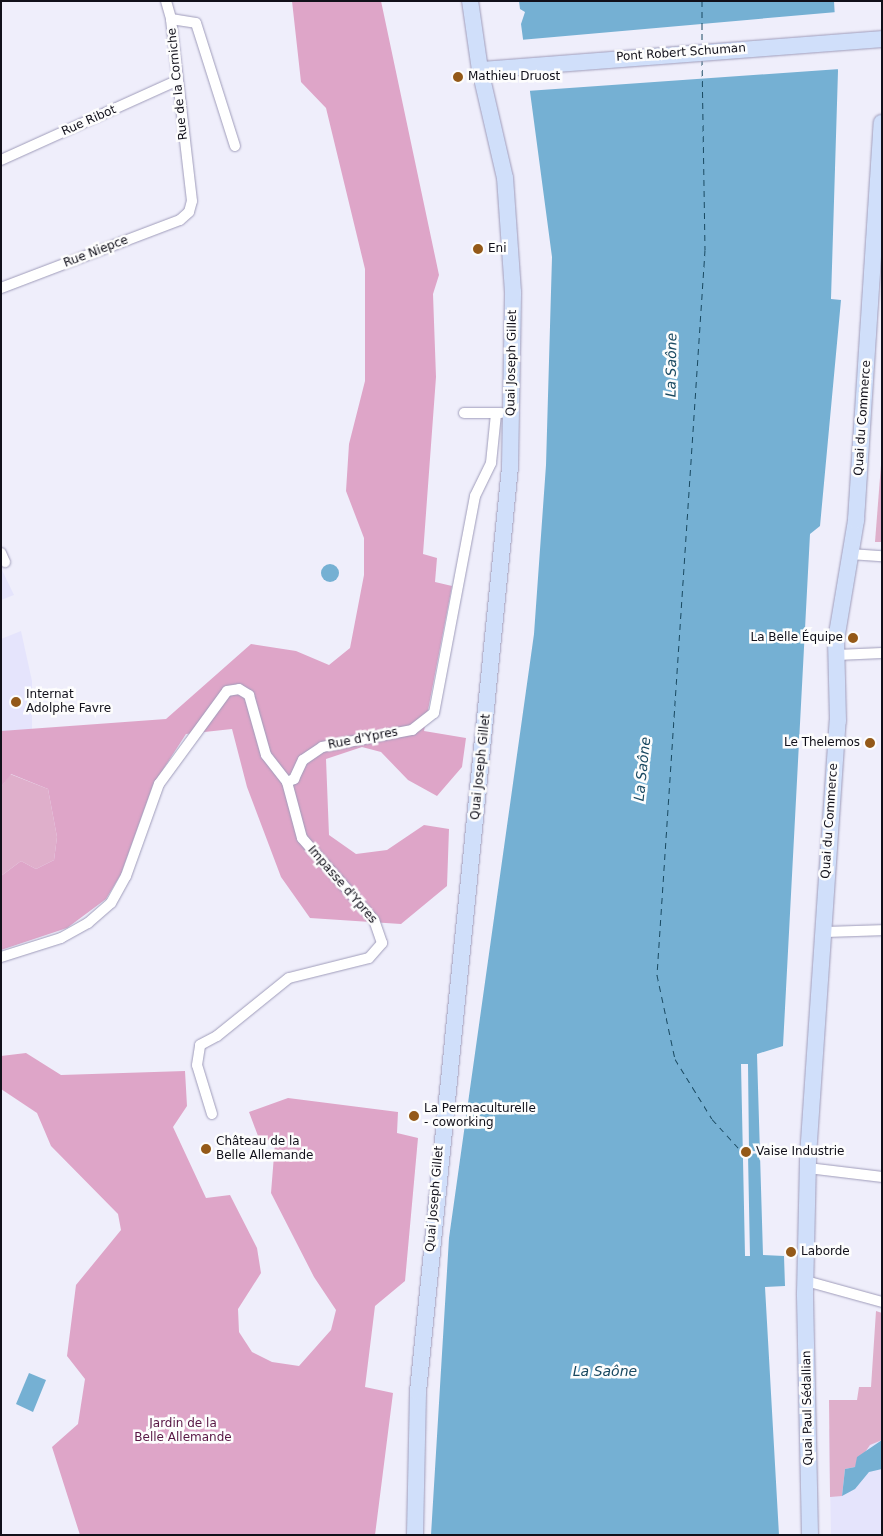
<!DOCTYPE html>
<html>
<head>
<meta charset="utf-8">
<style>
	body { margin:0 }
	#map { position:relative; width:883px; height:1536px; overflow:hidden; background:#efeefb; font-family:"DejaVu Sans",sans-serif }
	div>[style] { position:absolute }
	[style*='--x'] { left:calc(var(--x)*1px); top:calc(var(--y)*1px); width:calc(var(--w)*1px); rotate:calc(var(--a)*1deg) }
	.built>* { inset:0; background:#e5e4fc }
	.green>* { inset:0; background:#dfafcb }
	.forest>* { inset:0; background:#dea5c8 }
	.water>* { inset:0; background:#75b0d3 }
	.round { border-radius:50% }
	.pier>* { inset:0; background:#efeefb }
	.ferry>* { height:1px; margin-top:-0.5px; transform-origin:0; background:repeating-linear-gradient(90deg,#194961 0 6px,transparent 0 11px) }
	.roads { filter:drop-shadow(0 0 1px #9f9cba) drop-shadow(0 0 1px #9f9cba) }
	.street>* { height:10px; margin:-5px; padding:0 5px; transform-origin:5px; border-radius:5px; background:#fff }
	.primary>* { height:16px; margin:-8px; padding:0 8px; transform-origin:8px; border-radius:8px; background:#d0dffa }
	.dots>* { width:14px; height:14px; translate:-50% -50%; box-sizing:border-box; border:2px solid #fdfdfd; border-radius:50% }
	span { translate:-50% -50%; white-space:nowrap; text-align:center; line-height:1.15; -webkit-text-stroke:5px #fdfdfd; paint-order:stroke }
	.street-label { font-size:12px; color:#11101a }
	.poi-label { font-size:12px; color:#11101a }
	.left { translate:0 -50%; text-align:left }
	.right { translate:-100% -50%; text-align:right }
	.park-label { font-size:12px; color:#571644 }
	.water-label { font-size:14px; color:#194961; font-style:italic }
	.frame { position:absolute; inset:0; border:2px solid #11101a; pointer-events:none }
</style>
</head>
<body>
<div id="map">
	<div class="built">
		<i style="clip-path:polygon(1px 568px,14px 595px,1px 600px)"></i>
		<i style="clip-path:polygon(21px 631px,32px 681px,32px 730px,1px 743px,1px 639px)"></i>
		<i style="clip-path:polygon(829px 1429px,882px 1431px,882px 1535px,831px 1535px)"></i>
	</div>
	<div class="green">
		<i style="clip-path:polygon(882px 452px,882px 542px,875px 542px)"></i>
		<i style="clip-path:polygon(10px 774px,48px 789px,57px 837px,54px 860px,36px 869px,21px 861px,1px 876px,1px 787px)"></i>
		<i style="clip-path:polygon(876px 1311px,882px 1313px,882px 1440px,870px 1445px,855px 1467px,845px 1469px,842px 1496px,830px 1497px,829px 1400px,857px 1400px,859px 1387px,871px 1387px)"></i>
	</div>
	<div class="forest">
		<i style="clip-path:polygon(292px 1px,381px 1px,439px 275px,433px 294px,436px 377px,423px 554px,437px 558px,435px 582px,452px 586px,424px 731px,466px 738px,462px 767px,437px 796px,408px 780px,381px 752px,362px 747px,326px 759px,329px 835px,356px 854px,387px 850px,424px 825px,449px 829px,447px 886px,401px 924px,310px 918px,281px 877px,247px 787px,232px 729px,186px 734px,153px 785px,121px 874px,106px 899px,67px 928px,1px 950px,1px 876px,21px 861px,36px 869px,54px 860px,57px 837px,48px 789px,11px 774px,1px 787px,1px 731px,166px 719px,251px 644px,296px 651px,329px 665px,350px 648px,364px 575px,364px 538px,346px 491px,349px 444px,365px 381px,365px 269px,326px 108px,301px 82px)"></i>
		<i style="clip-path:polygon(26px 1053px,61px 1075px,185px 1071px,187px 1106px,173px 1127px,206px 1198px,230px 1195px,257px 1248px,261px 1273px,238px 1309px,239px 1332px,252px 1352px,272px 1362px,299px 1366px,331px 1330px,336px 1310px,314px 1277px,271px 1193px,275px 1143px,258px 1136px,249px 1112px,288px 1098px,398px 1112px,397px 1133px,418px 1138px,405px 1281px,375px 1306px,365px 1387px,393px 1393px,375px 1535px,80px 1535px,52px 1447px,78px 1424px,85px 1379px,67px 1356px,76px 1285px,121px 1230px,118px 1214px,51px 1146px,37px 1113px,1px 1089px,1px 1056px)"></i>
	</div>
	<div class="water">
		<i style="clip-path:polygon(519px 1px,834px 1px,838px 71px,831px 299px,841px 300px,820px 526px,810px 534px,783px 1046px,757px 1054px,763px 1255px,784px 1256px,785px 1286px,765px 1287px,779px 1535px,431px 1535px,449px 1238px,534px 634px,546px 465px,552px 257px,521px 24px,525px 12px,520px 9px)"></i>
		<i class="round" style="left:321px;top:564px;width:18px;height:18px"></i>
		<i style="clip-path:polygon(29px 1373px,46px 1380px,33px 1412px,16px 1404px)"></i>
		<i style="clip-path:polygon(882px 1440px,882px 1469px,869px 1472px,855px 1489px,842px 1496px,845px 1469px,855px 1467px,857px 1457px)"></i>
	</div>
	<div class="pier">
		<i style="clip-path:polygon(837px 12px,840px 69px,527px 91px,520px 40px)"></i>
		<i style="clip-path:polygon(741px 1064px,748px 1064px,749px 1150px,764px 1153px,748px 1154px,750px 1256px,745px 1256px)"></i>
	</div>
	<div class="ferry">
		<i style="--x:702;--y:1;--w:44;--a:90"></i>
		<i style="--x:702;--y:59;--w:191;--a:89.1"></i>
		<i style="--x:705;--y:250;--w:727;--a:93.79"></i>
		<i style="--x:657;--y:975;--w:86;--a:77.9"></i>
		<i style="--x:675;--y:1059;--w:70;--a:58.3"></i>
		<i style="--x:712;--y:1119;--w:46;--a:47.6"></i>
	</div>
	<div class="roads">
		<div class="street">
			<i style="--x:166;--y:1;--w:19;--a:74"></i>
			<i style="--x:1;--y:160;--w:192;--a:-24.3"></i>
			<i style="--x:1;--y:288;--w:191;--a:-20.8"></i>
			<i style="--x:180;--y:220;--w:12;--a:-42"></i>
			<i style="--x:189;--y:212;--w:11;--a:-75"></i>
			<i style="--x:192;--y:201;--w:183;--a:-96.6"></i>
			<i style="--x:171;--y:19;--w:25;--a:9"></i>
			<i style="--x:196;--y:23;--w:129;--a:72.4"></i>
			<i style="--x:464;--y:413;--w:37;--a:0"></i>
			<i style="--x:1;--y:553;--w:10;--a:66"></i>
			<i style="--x:850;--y:554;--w:32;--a:4"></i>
			<i style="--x:837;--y:655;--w:45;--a:-2.5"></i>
			<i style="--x:823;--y:932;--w:59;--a:-1.9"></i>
			<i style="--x:1;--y:957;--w:63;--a:-17.6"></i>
			<i style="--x:61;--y:938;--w:31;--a:-29"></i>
			<i style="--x:88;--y:923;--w:30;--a:-41"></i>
			<i style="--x:111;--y:903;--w:31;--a:-61"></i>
			<i style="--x:126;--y:876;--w:98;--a:-70.3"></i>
			<i style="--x:159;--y:784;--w:115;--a:-53.8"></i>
			<i style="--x:227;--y:691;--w:12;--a:-9"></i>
			<i style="--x:239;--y:689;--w:12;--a:31"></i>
			<i style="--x:249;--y:695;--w:62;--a:74.2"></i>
			<i style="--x:266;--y:755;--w:34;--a:52"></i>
			<i style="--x:287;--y:782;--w:8;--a:-23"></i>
			<i style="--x:294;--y:779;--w:21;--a:-65"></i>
			<i style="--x:303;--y:760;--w:23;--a:-34"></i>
			<i style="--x:322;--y:747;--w:92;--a:-10.7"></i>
			<i style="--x:412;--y:730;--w:28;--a:-38"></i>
			<i style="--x:434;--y:713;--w:221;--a:-79.3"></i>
			<i style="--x:475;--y:496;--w:37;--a:-64"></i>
			<i style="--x:491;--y:463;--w:49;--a:-84.2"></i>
			<i style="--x:212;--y:1114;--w:51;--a:-107"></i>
			<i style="--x:197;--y:1065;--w:20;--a:-81"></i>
			<i style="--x:200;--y:1045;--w:19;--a:-28"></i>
			<i style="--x:217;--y:1036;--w:92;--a:-38.9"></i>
			<i style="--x:289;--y:978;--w:82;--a:-14"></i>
			<i style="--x:369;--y:958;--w:20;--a:-49"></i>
			<i style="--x:382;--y:943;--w:24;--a:-109"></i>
			<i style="--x:374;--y:920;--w:109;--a:-131.3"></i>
			<i style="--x:302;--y:838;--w:58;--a:-105"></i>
			<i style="--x:808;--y:1168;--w:75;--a:6.9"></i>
			<i style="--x:806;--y:1281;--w:79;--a:15.4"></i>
		</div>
		<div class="primary">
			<i style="--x:480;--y:70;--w:403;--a:-4.4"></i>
			<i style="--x:415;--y:1535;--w:143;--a:-88.8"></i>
			<i style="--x:418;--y:1392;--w:930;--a:-84.32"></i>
			<i style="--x:510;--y:467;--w:175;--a:-89"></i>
			<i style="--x:513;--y:292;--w:114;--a:-94"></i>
			<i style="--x:505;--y:178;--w:111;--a:-103"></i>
			<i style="--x:480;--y:70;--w:70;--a:-98.2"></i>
			<i style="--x:810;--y:1535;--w:242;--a:-91.2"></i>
			<i style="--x:805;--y:1293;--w:137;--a:-88.7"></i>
			<i style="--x:808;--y:1156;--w:436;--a:-86.1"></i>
			<i style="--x:838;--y:721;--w:81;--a:-91.4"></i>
			<i style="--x:836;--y:640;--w:122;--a:-80.5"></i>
			<i style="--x:856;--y:520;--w:398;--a:-86.3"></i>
		</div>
	</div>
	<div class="dots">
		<i style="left:458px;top:77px;background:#945918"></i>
		<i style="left:478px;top:249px;background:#945918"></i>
		<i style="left:853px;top:638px;background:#945918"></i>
		<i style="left:16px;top:702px;background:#945918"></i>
		<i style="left:870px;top:743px;background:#945918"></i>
		<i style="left:414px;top:1116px;background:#945918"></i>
		<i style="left:206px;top:1149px;background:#945918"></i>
		<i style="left:746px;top:1152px;background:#945918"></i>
		<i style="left:791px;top:1252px;background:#945918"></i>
	</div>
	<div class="street-label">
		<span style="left:681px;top:53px;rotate:-4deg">Pont Robert Schuman</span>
		<span style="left:178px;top:84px;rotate:-96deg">Rue de la Corniche</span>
		<span style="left:89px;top:121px;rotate:-24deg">Rue Ribot</span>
		<span style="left:96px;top:252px;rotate:-21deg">Rue Niepce</span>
		<span style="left:512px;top:363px;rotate:-89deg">Quai Joseph Gillet</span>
		<span style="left:863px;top:418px;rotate:-86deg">Quai du Commerce</span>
		<span style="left:363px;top:739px;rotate:-11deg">Rue d'Ypres</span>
		<span style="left:481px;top:767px;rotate:-84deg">Quai Joseph Gillet</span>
		<span style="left:830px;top:821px;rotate:-86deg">Quai du Commerce</span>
		<span style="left:342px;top:885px;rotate:49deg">Impasse d'Ypres</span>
		<span style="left:435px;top:1199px;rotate:-85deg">Quai Joseph Gillet</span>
		<span style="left:808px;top:1408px;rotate:-91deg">Quai Paul Sédallian</span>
	</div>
	<div class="poi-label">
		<span class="left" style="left:468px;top:77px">Mathieu Druost</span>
		<span class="left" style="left:488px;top:249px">Eni</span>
		<span class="right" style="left:843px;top:638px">La Belle Équipe</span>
		<span class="left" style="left:26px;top:702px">Internat<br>Adolphe Favre</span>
		<span class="right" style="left:860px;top:743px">Le Thelemos</span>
		<span class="left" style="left:424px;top:1116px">La Permaculturelle<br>- coworking</span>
		<span class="left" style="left:216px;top:1149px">Château de la<br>Belle Allemande</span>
		<span class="left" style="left:756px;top:1152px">Vaise Industrie</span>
		<span class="left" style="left:801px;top:1252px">Laborde</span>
	</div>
	<div class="park-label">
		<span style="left:183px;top:1431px">Jardin de la<br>Belle Allemande</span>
	</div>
	<div class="water-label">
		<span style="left:671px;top:365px;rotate:-89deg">La Saône</span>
		<span style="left:642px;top:769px;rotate:-84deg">La Saône</span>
		<span style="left:605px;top:1371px">La Saône</span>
	</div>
	<div class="frame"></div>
</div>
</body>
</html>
